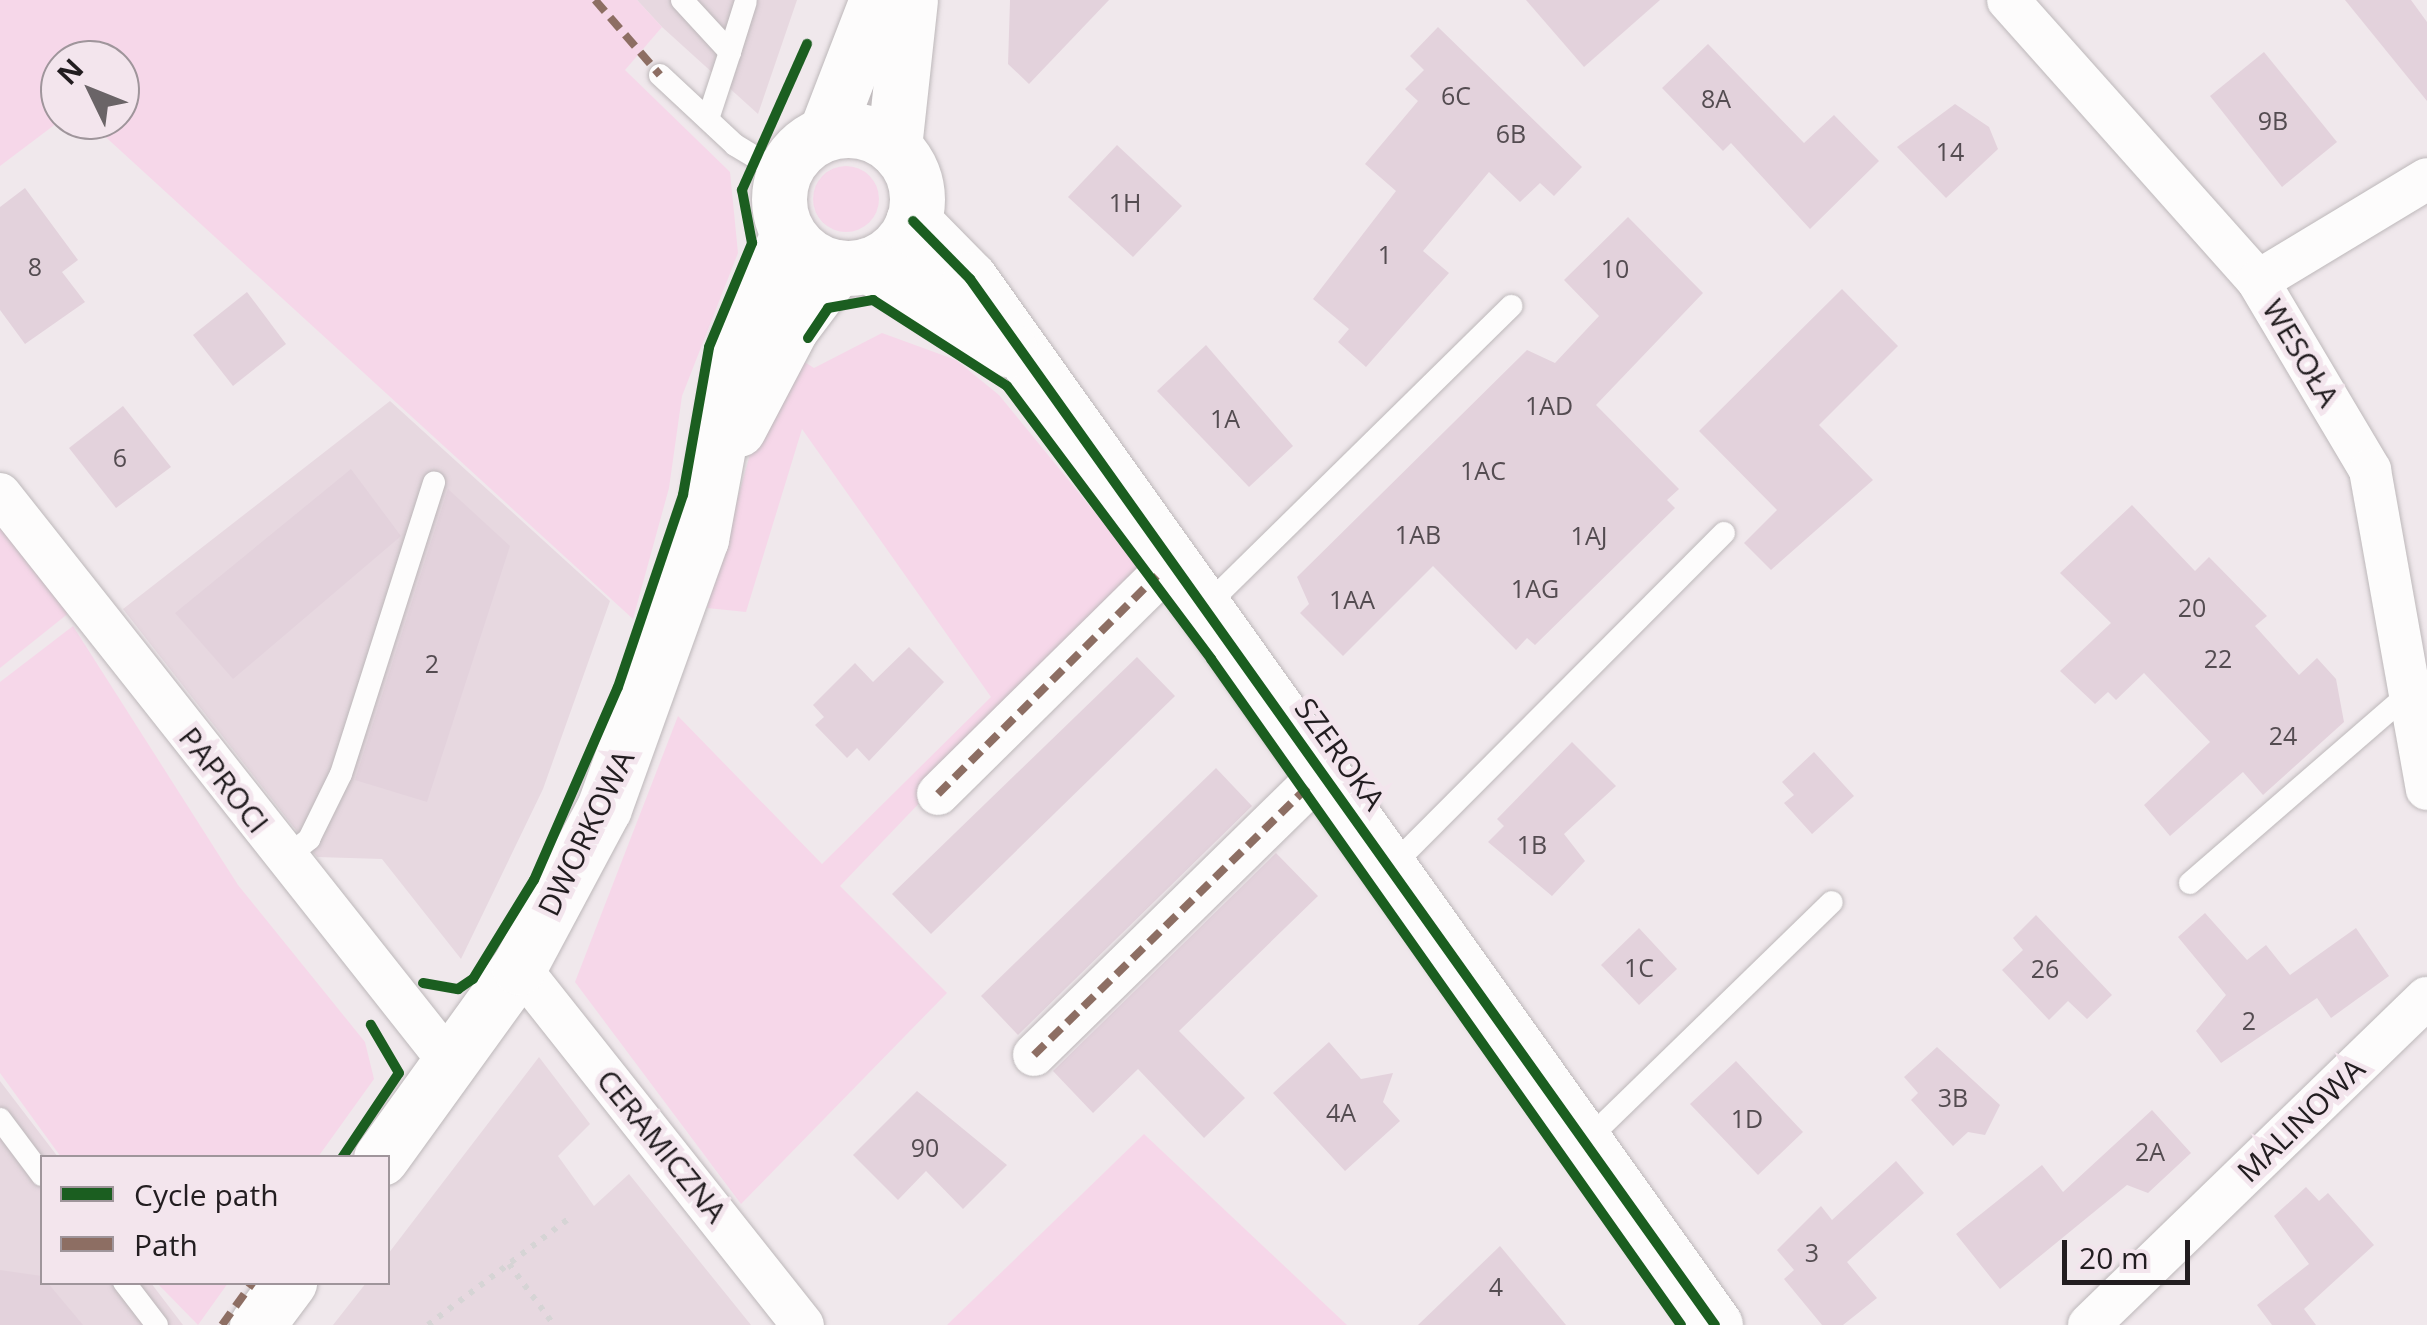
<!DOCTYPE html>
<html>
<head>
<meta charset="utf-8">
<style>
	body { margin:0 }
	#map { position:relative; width:2427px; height:1325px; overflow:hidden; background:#f0e8ec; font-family:"Open Sans",sans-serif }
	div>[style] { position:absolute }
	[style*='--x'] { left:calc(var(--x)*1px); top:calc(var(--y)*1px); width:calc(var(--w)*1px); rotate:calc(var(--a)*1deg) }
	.built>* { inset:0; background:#e7d8e0 }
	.green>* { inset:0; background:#f6d7e9 }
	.round { border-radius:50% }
	.building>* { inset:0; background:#e3d2dc }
	.path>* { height:6px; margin-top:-3px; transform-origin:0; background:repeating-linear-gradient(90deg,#d6d4d5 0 5px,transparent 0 13px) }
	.roads { filter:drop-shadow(0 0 2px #bdb8ba) drop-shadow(0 0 2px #bdb8ba) }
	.service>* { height:22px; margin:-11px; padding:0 11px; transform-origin:11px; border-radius:11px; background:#fdfcfc }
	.minor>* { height:42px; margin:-21px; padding:0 21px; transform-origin:21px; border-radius:21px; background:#fdfcfc }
	.tertiary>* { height:55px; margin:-27.5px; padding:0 27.5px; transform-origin:27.5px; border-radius:27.5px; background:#fdfcfc }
	.tertiary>.ring { margin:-27.5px; padding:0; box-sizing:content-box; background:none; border:55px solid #fdfcfc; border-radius:50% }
	.quiet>* { height:8px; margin-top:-4px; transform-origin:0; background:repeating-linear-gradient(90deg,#8d6e63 0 15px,transparent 0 23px) }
	.cycleway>* { height:10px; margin:-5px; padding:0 5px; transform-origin:5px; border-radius:5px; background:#1b5e20 }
	span { translate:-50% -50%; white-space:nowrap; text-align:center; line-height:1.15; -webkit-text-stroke:10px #f3e5ed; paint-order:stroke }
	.number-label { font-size:25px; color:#544c51 }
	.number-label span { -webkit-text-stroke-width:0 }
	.street-label { font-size:30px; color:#221d20 }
	.legend { position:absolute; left:40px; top:1155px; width:350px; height:130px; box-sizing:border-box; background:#f3e5ed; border:2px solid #9f959b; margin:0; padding:12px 18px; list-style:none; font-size:30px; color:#221d20 }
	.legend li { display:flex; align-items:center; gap:20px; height:50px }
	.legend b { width:50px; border:2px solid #9f959b }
	.north { position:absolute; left:40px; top:40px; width:100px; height:100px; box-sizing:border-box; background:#f3e5ed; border:2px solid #9f959b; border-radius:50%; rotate:313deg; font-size:28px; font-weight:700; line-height:40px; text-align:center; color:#221d20 }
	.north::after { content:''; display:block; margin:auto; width:35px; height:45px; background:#6a6467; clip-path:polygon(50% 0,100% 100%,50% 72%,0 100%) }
	.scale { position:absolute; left:2062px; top:1240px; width:128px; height:45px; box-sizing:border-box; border:5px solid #221d20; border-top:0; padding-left:12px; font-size:30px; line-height:35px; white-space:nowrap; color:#221d20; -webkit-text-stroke:8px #f3e5ed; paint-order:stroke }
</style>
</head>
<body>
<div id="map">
	<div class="built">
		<i style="clip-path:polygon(637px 0,797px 0,758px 114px,662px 27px)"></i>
		<i style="clip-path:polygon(390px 401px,610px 601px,543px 789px,461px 959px,382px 859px,317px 857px,123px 609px)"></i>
		<i style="clip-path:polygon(539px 1057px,590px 1124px,558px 1156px,594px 1206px,629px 1174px,751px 1325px,333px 1325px,366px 1283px,388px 1282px,388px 1254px)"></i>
		<i style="clip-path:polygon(0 1081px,58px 1157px,42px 1158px,42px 1282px,151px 1283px,183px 1325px,0 1325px)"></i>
	</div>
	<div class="green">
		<i style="clip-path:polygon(0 0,637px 0,662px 27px,625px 70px,730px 172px,738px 253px,682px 396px,669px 488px,633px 619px,87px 120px,120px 120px,120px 60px,60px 60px,61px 120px,0 166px)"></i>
		<i class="round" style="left:813px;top:166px;width:66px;height:66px"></i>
		<i style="clip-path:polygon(882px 333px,956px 360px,999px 395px,1142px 570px,840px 886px,947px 993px,741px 1204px,575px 982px,678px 716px,822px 864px,991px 697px,802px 429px,746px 612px,707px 608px,754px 440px,792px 354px,814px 368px)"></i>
		<i style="clip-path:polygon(0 525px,70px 612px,0 668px)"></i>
		<i style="clip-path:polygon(73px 626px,238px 885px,365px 1042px,374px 1079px,318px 1157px,61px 1157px,0 1073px,0 682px)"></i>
		<i style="clip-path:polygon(1144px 1134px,1347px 1325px,947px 1325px)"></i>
		<i style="clip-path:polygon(157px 1283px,228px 1283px,198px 1325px)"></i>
	</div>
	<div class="building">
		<i style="clip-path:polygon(1010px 0,1109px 0,1029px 84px,1008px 64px)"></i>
		<i style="clip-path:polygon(1526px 0,1660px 0,1584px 67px)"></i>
		<i style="clip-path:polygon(2345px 0,2411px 0,2427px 22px,2427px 101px)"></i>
		<i style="clip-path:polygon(1438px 27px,1582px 167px,1554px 196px,1540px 183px,1520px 202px,1489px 172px,1423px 251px,1449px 273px,1366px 367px,1338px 342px,1349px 329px,1313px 299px,1396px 191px,1365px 164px,1418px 101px,1405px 89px,1424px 70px,1410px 56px)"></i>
		<i style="clip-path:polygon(1708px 44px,1804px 143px,1834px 115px,1879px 161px,1810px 229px,1731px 143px,1723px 151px,1662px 88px)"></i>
		<i style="clip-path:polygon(2264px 52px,2337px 142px,2282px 187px,2210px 96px)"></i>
		<i style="clip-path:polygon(1955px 104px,1989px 127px,1998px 149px,1946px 198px,1897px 147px)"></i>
		<i style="clip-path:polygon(1117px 145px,1182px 206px,1133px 257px,1068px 197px)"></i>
		<i style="clip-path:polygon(25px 188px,78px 260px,62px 272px,85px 302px,25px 344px,0 310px,0 207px)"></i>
		<i style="clip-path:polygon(1628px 217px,1703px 293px,1596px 405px,1679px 489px,1667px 500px,1675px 508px,1535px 645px,1527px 638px,1516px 650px,1433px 566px,1343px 656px,1300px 613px,1309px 604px,1297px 577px,1527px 350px,1555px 363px,1599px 316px,1564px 280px)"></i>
		<i style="clip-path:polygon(1842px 289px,1898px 346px,1819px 425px,1873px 480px,1771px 570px,1744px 543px,1777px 510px,1699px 431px)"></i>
		<i style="clip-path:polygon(247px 292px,286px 344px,233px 386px,193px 335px)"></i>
		<i style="clip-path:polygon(1206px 345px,1293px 446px,1249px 487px,1157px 391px)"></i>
		<i style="clip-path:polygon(123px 406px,171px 467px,116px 508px,69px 448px)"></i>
		<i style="clip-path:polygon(351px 469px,401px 536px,233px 679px,175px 613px)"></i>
		<i style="clip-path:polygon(448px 489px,510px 546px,427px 802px,355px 780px)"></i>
		<i style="clip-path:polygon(2132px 505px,2195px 571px,2209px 557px,2267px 616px,2255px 626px,2299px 675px,2317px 658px,2336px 679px,2344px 722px,2263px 795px,2243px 772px,2170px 836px,2144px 805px,2210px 742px,2144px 673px,2116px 700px,2108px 692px,2095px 704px,2060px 671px,2111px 623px,2060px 573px)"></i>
		<i style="clip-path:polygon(909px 647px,944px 682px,869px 761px,857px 748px,847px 758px,815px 725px,824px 717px,813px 705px,855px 663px,873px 682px)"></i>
		<i style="clip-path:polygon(1137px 657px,1175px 696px,931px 934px,892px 894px)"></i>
		<i style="clip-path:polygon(1572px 742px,1616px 786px,1564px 834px,1585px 861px,1552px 896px,1488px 842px,1504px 826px,1497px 819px)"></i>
		<i style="clip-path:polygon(1814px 752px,1854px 796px,1812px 834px,1784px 803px,1794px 795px,1782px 782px)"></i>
		<i style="clip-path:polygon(1216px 768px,1252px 806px,1018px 1035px,981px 996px)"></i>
		<i style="clip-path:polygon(1276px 853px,1318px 896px,1179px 1031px,1245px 1098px,1204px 1138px,1138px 1069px,1093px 1113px,1053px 1071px)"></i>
		<i style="clip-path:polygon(2205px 913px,2247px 960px,2266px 945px,2290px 975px,2356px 928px,2389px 976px,2331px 1018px,2317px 998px,2221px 1063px,2196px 1031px,2226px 995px,2178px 937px)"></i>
		<i style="clip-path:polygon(2036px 915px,2112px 995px,2087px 1019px,2068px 1001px,2049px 1020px,2002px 970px,2023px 950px,2013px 938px)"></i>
		<i style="clip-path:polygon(1639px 928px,1677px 969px,1639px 1005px,1601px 965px)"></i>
		<i style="clip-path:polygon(1329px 1042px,1361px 1079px,1393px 1073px,1383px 1102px,1400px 1121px,1345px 1171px,1273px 1093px)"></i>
		<i style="clip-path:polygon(1937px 1047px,2000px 1105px,1985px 1135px,1968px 1132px,1953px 1146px,1911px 1100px,1918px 1093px,1904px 1077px)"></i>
		<i style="clip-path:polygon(1736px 1061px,1803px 1132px,1758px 1175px,1690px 1104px)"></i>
		<i style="clip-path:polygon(917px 1091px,1007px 1165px,963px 1209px,926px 1171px,898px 1200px,853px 1155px)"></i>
		<i style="clip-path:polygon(2152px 1110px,2191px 1153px,2148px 1193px,2127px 1185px,2000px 1289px,1956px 1234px,2042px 1165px,2063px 1192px)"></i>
		<i style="clip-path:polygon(1896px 1161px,1924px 1193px,1847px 1262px,1877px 1298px,1843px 1325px,1822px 1325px,1784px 1279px,1794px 1270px,1777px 1250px,1821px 1206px,1832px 1220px)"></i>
		<i style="clip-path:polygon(2306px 1187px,2319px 1201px,2328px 1193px,2374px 1245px,2304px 1309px,2316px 1325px,2272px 1325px,2257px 1305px,2309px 1264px,2274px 1216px)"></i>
		<i style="clip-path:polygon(1500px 1246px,1566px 1325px,1418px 1325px)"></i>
		<i style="clip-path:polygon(0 1270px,42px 1276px,83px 1325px,0 1325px)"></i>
	</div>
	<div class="path">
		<i style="--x:509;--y:1264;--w:76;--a:53.6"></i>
		<i style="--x:428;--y:1325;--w:179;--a:-37.1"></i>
	</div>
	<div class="roads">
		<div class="service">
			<i style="--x:682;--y:0;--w:71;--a:47.3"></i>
			<i style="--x:730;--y:52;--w:53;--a:-72.6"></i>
			<i style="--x:660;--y:75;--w:103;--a:43"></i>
			<i style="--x:735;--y:145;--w:56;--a:31.1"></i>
			<i style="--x:708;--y:119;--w:71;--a:-71.8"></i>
			<i style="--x:1204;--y:608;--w:431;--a:-44.5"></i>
			<i style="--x:285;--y:858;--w:31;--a:-38"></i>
			<i style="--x:309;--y:839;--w:72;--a:-63.8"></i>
			<i style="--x:341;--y:774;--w:306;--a:-72.3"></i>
			<i style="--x:1390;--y:868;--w:473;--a:-45.1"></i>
			<i style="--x:2190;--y:883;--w:296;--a:-40.9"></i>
			<i style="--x:0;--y:1119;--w:70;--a:53.1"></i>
			<i style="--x:1585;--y:1142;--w:344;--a:-44.2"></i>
			<i style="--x:124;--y:1282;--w:54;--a:52.5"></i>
		</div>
		<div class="minor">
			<i style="--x:2008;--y:0;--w:376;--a:48.3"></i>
			<i style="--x:2258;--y:281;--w:220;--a:59.3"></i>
			<i style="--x:2370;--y:470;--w:324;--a:79.9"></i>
			<i style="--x:2258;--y:281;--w:197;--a:-31.1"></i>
			<i style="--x:0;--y:494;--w:727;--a:51.65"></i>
			<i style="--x:938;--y:794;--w:329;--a:-44.6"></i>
			<i style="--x:519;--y:967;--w:457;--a:51.6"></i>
			<i style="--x:1034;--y:1055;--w:404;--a:-44.4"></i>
			<i style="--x:2089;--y:1325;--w:470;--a:-44.1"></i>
		</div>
		<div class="tertiary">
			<i class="ring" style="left:779px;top:130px;width:83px;height:83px"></i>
			<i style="--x:826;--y:132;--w:142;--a:-68.9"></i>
			<i style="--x:894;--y:147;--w:148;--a:-83.8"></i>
			<i style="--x:913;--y:221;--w:81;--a:45.5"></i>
			<i style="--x:970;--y:279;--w:1284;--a:54.54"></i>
			<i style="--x:868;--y:265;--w:165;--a:30.9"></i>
			<i style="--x:738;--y:429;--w:114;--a:-62.3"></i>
			<i style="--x:791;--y:328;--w:76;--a:-53"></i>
			<i style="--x:381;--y:1158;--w:236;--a:-54.2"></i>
			<i style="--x:519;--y:967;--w:180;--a:-61.9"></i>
			<i style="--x:604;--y:808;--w:286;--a:-70.2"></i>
			<i style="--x:701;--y:539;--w:198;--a:-79.5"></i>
			<i style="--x:737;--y:344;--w:120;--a:-64.9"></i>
			<i style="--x:257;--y:1325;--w:54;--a:-53.3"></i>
		</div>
	</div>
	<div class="quiet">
		<i style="--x:595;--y:0;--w:99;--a:49.1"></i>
		<i style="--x:938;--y:794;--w:309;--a:-44.9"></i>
		<i style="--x:1034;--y:1055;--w:385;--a:-44.4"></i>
		<i style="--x:222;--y:1325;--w:53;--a:-54.2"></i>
	</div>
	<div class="cycleway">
		<i style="--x:913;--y:221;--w:81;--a:45.5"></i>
		<i style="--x:970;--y:279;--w:1284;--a:54.54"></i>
		<i style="--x:808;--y:338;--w:36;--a:-56"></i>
		<i style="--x:828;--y:308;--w:46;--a:-10.1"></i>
		<i style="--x:873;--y:300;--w:159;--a:32.7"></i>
		<i style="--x:1007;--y:386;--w:341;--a:53.2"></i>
		<i style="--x:1211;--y:659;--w:815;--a:54.79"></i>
		<i style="--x:423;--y:983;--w:36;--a:10"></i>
		<i style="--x:458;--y:989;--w:18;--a:-34"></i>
		<i style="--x:473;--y:979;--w:116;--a:-58.4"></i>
		<i style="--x:534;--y:880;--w:210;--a:-66.5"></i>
		<i style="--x:618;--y:687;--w:203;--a:-71.3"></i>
		<i style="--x:683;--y:495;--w:150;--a:-80"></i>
		<i style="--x:709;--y:347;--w:113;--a:-67.5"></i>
		<i style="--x:752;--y:243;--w:54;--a:-100.7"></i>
		<i style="--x:742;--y:190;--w:160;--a:-66"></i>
		<i style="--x:342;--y:1158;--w:102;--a:-56.2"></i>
		<i style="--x:399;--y:1073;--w:56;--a:-120.3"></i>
	</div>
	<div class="number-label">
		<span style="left:1456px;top:95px">6C</span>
		<span style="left:1716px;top:98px">8A</span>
		<span style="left:2273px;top:120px">9B</span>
		<span style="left:1511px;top:133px">6B</span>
		<span style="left:1950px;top:151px">14</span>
		<span style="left:1125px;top:202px">1H</span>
		<span style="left:1385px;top:254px">1</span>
		<span style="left:35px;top:266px">8</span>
		<span style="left:1615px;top:268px">10</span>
		<span style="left:1549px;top:405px">1AD</span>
		<span style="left:1225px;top:418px">1A</span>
		<span style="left:120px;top:457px">6</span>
		<span style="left:1483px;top:470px">1AC</span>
		<span style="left:1418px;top:534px">1AB</span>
		<span style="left:1589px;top:535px">1AJ</span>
		<span style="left:1535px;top:588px">1AG</span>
		<span style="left:1352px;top:599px">1AA</span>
		<span style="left:2192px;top:607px">20</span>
		<span style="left:2218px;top:658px">22</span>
		<span style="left:432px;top:663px">2</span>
		<span style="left:2283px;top:735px">24</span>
		<span style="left:1532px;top:844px">1B</span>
		<span style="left:1639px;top:967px">1C</span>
		<span style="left:2045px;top:968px">26</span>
		<span style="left:2249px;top:1020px">2</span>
		<span style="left:1953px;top:1097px">3B</span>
		<span style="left:1341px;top:1112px">4A</span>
		<span style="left:1747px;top:1118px">1D</span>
		<span style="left:925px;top:1147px">90</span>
		<span style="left:2150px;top:1151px">2A</span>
		<span style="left:1812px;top:1252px">3</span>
		<span style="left:1496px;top:1286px">4</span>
	</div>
	<div class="street-label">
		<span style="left:2301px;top:353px;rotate:59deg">WESOŁA</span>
		<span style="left:1340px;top:754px;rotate:54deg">SZEROKA</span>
		<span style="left:224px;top:780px;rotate:52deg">PAPROCI</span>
		<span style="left:586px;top:833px;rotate:-64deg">DWORKOWA</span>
		<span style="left:2301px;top:1120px;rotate:-44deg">MALINOWA</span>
		<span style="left:662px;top:1146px;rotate:51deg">CERAMICZNA</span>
	</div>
	<ul class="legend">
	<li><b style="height:12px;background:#1b5e20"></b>Cycle path</li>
	<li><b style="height:12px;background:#8d6e63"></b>Path</li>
	</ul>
	<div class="north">N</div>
	<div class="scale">20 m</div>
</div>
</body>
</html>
